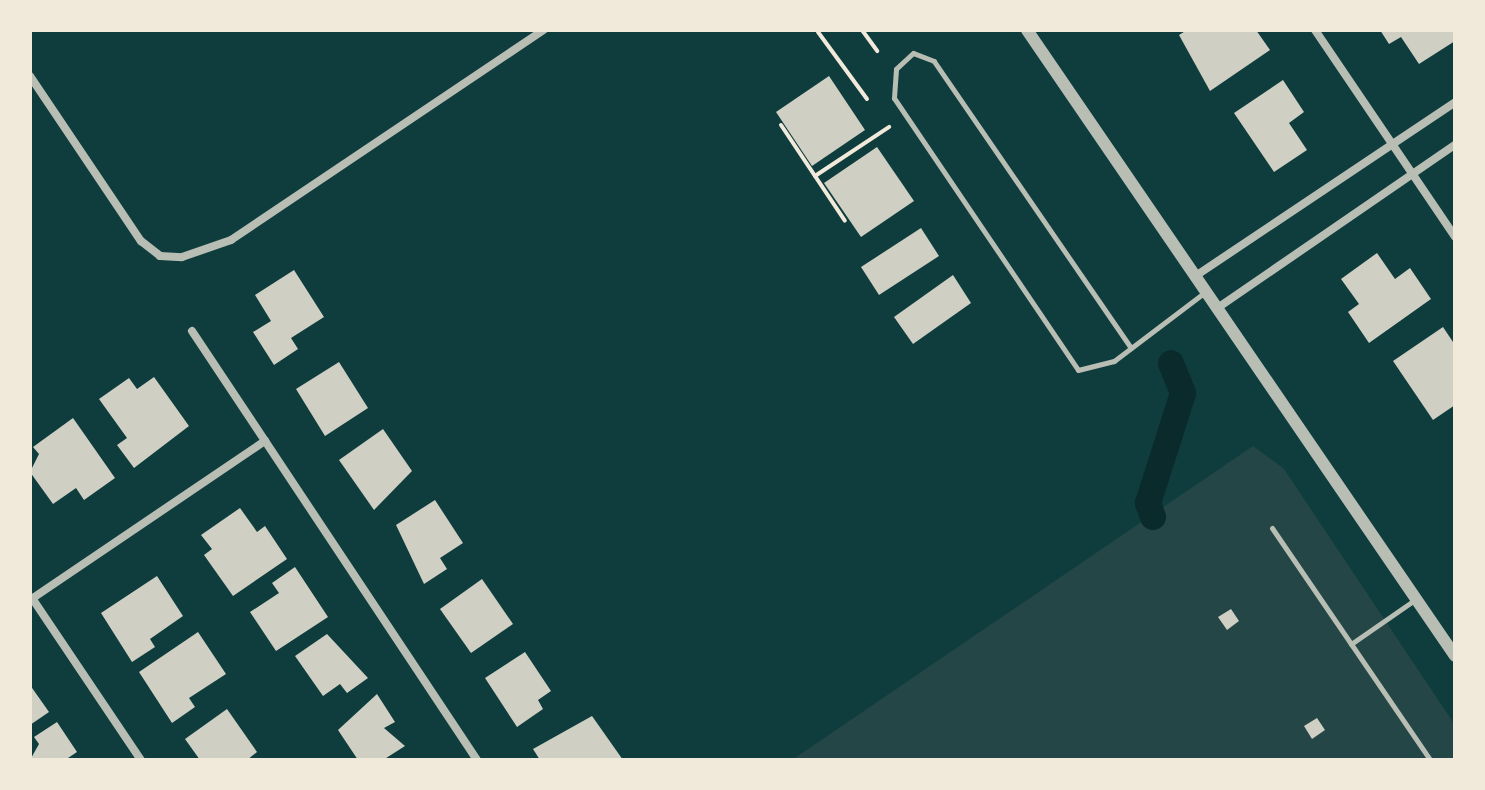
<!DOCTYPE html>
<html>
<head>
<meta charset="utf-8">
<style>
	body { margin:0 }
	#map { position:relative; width:1485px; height:790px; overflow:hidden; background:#0f3d3e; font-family:Manrope,sans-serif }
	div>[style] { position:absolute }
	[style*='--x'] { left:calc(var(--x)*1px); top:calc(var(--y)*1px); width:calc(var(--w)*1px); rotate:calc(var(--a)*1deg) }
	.green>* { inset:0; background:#244646 }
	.canal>* { height:26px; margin:-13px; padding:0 13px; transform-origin:13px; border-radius:13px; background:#0a2a2b }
	.building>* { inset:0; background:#cfcfc3 }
	.path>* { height:4px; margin:-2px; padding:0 2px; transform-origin:2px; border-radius:2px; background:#f1e9da }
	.service>* { height:5px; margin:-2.5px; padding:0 2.5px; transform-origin:2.5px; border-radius:2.5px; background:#b8beb3 }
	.minor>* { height:8px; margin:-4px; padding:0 4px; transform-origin:4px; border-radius:4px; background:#b8beb3 }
	.tertiary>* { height:12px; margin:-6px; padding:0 6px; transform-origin:6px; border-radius:6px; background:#b8beb3 }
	span { translate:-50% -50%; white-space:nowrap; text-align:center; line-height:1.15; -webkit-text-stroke:6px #f1e9da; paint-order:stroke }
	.frame { position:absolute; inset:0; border:32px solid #f1e9da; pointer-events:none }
</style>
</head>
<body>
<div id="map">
	<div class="green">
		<i style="clip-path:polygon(1253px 446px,1284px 469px,1455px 725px,1455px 760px,792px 760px)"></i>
	</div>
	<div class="canal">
		<i style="--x:1153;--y:517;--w:15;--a:-110"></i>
		<i style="--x:1148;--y:503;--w:115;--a:-72.3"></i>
		<i style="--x:1183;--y:393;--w:32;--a:-112"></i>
	</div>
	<div class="building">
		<i style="clip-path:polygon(1187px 30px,1256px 30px,1270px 50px,1210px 91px,1179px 35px)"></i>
		<i style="clip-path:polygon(1380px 30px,1455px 30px,1455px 41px,1419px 64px,1401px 37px,1389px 44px)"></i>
		<i style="clip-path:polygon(829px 76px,865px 130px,812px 166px,776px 112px)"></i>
		<i style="clip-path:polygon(1283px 80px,1304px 112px,1289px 123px,1307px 150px,1274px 172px,1234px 113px)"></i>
		<i style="clip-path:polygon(877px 147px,914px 201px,861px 237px,824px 183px)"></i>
		<i style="clip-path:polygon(921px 228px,939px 256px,879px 295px,861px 267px)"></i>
		<i style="clip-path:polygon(1377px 253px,1395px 279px,1410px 268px,1431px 299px,1369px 343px,1348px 312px,1359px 304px,1341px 279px)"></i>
		<i style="clip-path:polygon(294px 270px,324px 317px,291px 338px,298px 349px,274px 365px,253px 332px,271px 321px,255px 295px)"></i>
		<i style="clip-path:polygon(953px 275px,971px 303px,913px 344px,894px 317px)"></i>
		<i style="clip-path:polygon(1443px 327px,1455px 345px,1455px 405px,1433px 420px,1393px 361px)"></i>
		<i style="clip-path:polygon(339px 362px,368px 408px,325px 436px,296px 389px)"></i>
		<i style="clip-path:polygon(154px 377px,189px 426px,134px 468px,117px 445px,127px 438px,99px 399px,129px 378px,137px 389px)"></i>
		<i style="clip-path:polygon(73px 418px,115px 478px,84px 500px,76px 488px,53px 504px,30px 472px,39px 454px,33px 447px)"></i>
		<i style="clip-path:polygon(383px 429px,412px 471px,374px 510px,339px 460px)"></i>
		<i style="clip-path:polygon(435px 500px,463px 543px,440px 558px,447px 569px,424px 584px,396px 525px)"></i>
		<i style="clip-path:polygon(240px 508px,257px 532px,265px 526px,287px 559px,233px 596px,204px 555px,212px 549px,201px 535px)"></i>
		<i style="clip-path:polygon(295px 567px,328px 617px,276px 651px,250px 612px,279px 593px,272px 583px)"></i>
		<i style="clip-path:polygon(157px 576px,183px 616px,150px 639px,155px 647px,132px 662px,101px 613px)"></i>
		<i style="clip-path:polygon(482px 579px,513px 624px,471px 653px,440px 609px)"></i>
		<i style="clip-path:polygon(1231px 609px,1239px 621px,1227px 630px,1218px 617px)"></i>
		<i style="clip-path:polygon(198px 632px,226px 674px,189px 698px,195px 707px,172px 723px,139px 672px)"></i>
		<i style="clip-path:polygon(327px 634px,368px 678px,347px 693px,340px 684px,323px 696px,295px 656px)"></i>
		<i style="clip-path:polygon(525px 652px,551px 691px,538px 700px,543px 709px,517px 727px,485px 678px)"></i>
		<i style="clip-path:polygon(30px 685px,49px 712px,30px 725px)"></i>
		<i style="clip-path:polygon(377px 694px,395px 722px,384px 728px,405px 746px,383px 760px,358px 760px,338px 730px)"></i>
		<i style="clip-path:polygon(227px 709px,257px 752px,247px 760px,200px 760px,185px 739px)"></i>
		<i style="clip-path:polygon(592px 716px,623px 760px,540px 760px,533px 749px)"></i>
		<i style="clip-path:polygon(1317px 718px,1325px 730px,1312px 739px,1304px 726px)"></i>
		<i style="clip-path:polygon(57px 722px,77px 752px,65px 760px,30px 760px,39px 744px,34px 737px)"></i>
	</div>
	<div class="path">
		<i style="--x:862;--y:30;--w:26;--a:54"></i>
		<i style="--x:818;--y:32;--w:83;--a:53.8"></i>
		<i style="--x:781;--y:125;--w:115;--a:56.3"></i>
		<i style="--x:815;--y:176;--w:89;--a:-33.5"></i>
	</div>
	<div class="service">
		<i style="--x:1131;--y:348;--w:348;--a:-124.5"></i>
		<i style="--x:934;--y:61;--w:22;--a:-159"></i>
		<i style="--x:913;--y:53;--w:23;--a:137"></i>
		<i style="--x:896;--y:69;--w:29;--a:94"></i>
		<i style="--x:894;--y:98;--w:328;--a:55.9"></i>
		<i style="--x:1078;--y:370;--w:37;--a:-14"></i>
		<i style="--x:1114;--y:361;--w:113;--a:-37.1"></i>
		<i style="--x:1272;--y:528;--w:281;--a:55.7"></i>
		<i style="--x:1351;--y:644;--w:79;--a:-34.7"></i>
	</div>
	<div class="minor">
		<i style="--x:1315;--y:30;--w:250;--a:55.9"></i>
		<i style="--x:30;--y:76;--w:199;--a:56.1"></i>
		<i style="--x:141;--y:241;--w:24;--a:38"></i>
		<i style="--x:160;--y:256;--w:22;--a:3"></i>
		<i style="--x:182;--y:257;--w:52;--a:-19.1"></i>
		<i style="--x:231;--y:240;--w:377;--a:-33.9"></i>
		<i style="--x:1194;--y:277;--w:314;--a:-33.8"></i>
		<i style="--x:1216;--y:309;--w:290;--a:-34.5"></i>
		<i style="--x:192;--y:331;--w:515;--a:56.4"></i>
		<i style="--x:32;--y:598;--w:195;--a:56.1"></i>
		<i style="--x:30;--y:600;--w:284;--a:-34.1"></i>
	</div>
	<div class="tertiary">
		<i style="--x:1027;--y:30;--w:758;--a:55.64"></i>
	</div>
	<div class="frame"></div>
</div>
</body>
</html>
